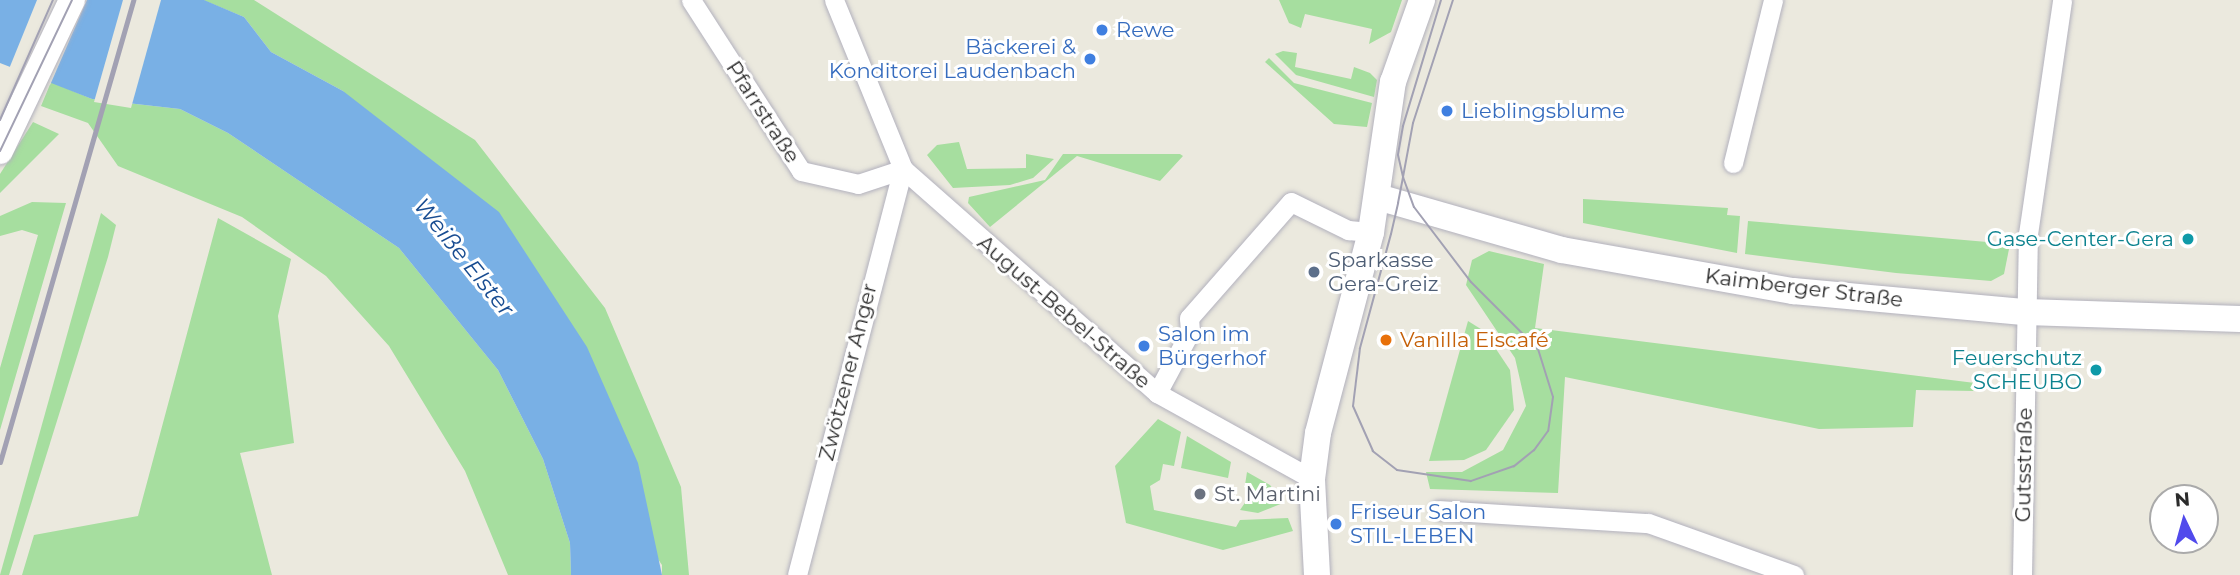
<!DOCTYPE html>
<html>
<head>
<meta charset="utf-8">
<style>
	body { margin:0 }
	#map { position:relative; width:2240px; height:575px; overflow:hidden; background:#ebe9de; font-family:Montserrat,sans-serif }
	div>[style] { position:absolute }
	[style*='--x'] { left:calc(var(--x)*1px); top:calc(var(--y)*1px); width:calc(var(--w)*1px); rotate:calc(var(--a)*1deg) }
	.green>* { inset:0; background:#a6de9f }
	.water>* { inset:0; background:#79b0e5 }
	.pier>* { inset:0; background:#ebe9de }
	.roads { filter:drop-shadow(0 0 2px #b2b1bd) drop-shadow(0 0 2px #b2b1bd) }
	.street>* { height:19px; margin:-9.5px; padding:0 9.5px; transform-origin:9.5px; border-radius:9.5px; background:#fff }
	.secondary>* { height:26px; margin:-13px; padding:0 13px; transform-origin:13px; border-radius:13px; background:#fff }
	.tram>* { height:2px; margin:-1px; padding:0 1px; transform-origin:1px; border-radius:1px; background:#a2a1b3 }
	.rail>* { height:5px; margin:-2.5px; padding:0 2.5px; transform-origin:2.5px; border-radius:2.5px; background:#a2a1b3 }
	.dots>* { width:19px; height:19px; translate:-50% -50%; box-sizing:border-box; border:4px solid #fff; border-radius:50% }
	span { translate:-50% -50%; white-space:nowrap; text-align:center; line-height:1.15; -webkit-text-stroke:6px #fff; paint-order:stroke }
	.shop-label { font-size:21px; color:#366cbe }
	.left { translate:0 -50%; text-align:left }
	.right { translate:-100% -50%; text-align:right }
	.street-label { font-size:21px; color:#2b2b2b }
	.culture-label { font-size:21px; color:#0d838f }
	.service-label { font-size:21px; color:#4e5e75 }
	.food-label { font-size:21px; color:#c56008 }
	.worship-label { font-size:21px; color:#5b616d }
	.water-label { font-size:23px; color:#184c91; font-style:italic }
	.north { position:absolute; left:2149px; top:484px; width:70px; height:70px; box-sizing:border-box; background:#fff; border:2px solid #aaa; border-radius:50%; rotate:355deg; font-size:19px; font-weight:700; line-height:28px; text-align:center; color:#2b2b2b }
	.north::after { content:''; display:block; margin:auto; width:24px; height:32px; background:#514aec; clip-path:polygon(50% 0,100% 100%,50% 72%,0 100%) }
</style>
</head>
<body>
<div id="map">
	<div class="green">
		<i style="clip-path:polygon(203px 0,254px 0,475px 140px,605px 308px,681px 487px,689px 575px,662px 575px,662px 565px,343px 91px,271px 52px,244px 17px)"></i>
		<i style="clip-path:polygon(1279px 0,1402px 0,1391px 32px,1369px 44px,1372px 29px,1305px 14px,1301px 28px,1289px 23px)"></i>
		<i style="clip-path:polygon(1283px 51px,1297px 53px,1295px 67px,1351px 79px,1354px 67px,1370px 73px,1377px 80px,1374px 97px,1296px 75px,1275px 54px)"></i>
		<i style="clip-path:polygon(1269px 58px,1294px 83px,1372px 103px,1367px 127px,1334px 124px,1265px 62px)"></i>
		<i style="clip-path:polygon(51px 82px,92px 99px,180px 109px,228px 133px,399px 248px,498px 370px,543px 459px,570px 543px,571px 575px,508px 575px,465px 471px,389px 346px,326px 276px,242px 217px,118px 166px,88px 123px,41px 106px)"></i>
		<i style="clip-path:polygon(33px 122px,59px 134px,0 193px,0 174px)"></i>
		<i style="clip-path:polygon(959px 142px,967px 169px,1026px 168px,1026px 154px,1054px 159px,1033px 178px,1010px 185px,953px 188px,927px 155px,937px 145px)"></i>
		<i style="clip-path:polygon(1063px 154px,1180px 154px,1183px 156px,1160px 181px,1077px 156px,990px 227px,968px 203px,969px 197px,1045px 180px)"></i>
		<i style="clip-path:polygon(1583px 199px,1728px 208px,1727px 215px,1740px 216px,1737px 253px,1583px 223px)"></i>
		<i style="clip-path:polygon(32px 202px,66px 203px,0 430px,0 368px,38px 235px,22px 230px,0 236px,0 216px)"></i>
		<i style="clip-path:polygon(101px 213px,116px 225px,108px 257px,9px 575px,0 575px)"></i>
		<i style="clip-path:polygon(218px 218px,291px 259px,278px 316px,294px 443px,240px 453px,272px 575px,22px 575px,34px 535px,138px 516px)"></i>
		<i style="clip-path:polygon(1748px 221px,2010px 244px,2004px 274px,1991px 281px,1896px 273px,1745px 254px)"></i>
		<i style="clip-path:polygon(1489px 251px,1544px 264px,1535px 328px,1975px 383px,1974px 391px,1916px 390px,1913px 427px,1819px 429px,1565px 377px,1558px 493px,1430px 489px,1426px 472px,1462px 472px,1503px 450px,1526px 406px,1515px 358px,1466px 285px,1472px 260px)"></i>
		<i style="clip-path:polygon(1468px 321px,1484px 331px,1510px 370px,1514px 410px,1486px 450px,1464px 460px,1429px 461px)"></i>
		<i style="clip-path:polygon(1158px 419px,1181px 432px,1174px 466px,1163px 464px,1160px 480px,1150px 486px,1154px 510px,1236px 527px,1240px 520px,1288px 518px,1293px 531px,1223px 550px,1126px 523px,1115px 466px)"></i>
		<i style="clip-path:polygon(1187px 436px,1231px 462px,1228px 478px,1181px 468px)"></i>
		<i style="clip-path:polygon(1247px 472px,1270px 485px,1283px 503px,1258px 513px,1240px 510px,1253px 491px,1245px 485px)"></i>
	</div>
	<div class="water">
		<i style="clip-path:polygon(0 0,204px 0,244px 17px,271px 52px,343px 91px,499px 212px,587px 347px,638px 463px,662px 575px,571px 575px,570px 543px,543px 459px,498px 370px,399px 248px,228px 133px,180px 109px,92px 99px,0 63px)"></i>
	</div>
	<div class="pier">
		<i style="clip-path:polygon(37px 0,87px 0,50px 85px,9px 69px)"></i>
		<i style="clip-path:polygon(123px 0,161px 0,131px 108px,94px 102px)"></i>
	</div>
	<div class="roads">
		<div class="street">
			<i style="--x:691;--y:0;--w:203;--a:57.2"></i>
			<i style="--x:801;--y:171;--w:58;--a:12.8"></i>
			<i style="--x:858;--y:184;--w:47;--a:-18.4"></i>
			<i style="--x:834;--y:0;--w:183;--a:67.8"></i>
			<i style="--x:903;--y:169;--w:339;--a:41.4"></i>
			<i style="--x:1157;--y:393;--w:177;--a:29"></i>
			<i style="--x:1733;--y:163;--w:168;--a:-76.2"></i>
			<i style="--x:1157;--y:393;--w:69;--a:-61.6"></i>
			<i style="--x:1190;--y:332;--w:14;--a:-94"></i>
			<i style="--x:1189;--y:318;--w:154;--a:-48.7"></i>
			<i style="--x:1291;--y:202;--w:64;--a:26.2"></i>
			<i style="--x:1348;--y:230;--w:23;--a:5"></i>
			<i style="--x:1439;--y:510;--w:209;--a:3.6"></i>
			<i style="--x:1648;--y:523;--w:155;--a:19.6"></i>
			<i style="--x:797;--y:575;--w:420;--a:-75.4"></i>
			<i style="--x:2022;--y:575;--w:341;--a:-89"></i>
			<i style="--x:2028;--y:234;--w:236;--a:-81.7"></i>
		</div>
		<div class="secondary">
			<i style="--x:0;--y:151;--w:167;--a:-64.5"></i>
			<i style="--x:1378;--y:197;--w:191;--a:16.1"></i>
			<i style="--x:1562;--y:250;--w:235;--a:10.1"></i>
			<i style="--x:1793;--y:291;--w:234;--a:5.2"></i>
			<i style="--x:2026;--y:312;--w:214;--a:1.9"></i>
			<i style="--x:1317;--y:575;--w:96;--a:-93"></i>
			<i style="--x:1312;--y:479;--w:46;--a:-82.6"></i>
			<i style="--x:1318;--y:433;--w:208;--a:-75.2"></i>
			<i style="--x:1371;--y:232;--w:152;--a:-81.7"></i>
			<i style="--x:1393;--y:82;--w:87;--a:-70.5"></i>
		</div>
	</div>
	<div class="tram">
		<i style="--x:1441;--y:0;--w:132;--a:106.8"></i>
		<i style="--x:1403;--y:126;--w:29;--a:100"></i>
		<i style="--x:1398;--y:155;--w:23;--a:77"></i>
		<i style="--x:1403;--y:177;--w:32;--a:70"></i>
		<i style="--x:1414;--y:207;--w:94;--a:52.8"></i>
		<i style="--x:1471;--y:282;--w:95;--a:45"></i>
		<i style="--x:1538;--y:349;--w:50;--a:72.6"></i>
		<i style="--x:1553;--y:397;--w:34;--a:98"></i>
		<i style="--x:1548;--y:431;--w:24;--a:126"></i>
		<i style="--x:1534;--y:450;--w:26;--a:141"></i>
		<i style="--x:1514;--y:466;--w:46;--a:160.8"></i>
		<i style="--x:1471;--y:481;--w:75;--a:-171.5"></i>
		<i style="--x:1397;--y:470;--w:31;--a:-142"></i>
		<i style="--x:1373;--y:451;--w:49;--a:-114"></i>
		<i style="--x:1353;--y:406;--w:58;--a:-83.1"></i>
		<i style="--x:1360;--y:348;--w:118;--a:-74.8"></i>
		<i style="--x:1391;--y:234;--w:32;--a:-77"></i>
		<i style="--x:1398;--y:203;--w:26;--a:-79"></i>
		<i style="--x:1403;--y:177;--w:55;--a:-79.5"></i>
		<i style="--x:1413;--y:123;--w:129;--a:-72"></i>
		<i style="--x:0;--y:120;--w:131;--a:-66.2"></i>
		<i style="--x:0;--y:151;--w:167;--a:-64.5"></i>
	</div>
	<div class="rail">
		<i style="--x:0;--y:462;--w:481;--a:-73.9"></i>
	</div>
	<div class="dots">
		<i style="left:1102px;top:30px;background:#3f7fe0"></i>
		<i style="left:1090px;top:59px;background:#3f7fe0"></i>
		<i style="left:1447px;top:111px;background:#3f7fe0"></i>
		<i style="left:2188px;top:239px;background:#0f9aa8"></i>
		<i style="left:1314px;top:272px;background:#5c6f8a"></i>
		<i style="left:1386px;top:340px;background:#e8710a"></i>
		<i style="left:1144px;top:346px;background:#3f7fe0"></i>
		<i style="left:2096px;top:370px;background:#0f9aa8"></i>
		<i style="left:1200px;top:494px;background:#6b7280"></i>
		<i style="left:1336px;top:524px;background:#3f7fe0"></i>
	</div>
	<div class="shop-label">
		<span class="left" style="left:1116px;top:30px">Rewe</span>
		<span class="right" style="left:1076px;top:59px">Bäckerei &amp;<br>Konditorei Laudenbach</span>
		<span class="left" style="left:1461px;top:111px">Lieblingsblume</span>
		<span class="left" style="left:1158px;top:346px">Salon im<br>Bürgerhof</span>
		<span class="left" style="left:1350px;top:524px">Friseur Salon<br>STIL-LEBEN</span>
	</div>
	<div class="street-label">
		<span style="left:763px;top:112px;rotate:57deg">Pfarrstraße</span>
		<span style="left:1804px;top:288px;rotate:7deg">Kaimberger Straße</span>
		<span style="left:1064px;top:312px;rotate:41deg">August-Bebel-Straße</span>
		<span style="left:848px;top:372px;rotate:-76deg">Zwötzener Anger</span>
		<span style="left:2024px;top:465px;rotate:-89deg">Gutsstraße</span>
	</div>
	<div class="culture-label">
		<span class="right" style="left:2174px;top:239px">Gase-Center-Gera</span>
		<span class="right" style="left:2082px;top:370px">Feuerschutz<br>SCHEUBO</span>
	</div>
	<div class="service-label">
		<span class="left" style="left:1328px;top:272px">Sparkasse<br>Gera-Greiz</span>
	</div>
	<div class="food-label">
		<span class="left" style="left:1400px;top:340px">Vanilla Eiscafé</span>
	</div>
	<div class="worship-label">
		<span class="left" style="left:1214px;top:494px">St. Martini</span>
	</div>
	<div class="water-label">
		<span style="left:464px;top:257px;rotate:51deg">Weiße Elster</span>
	</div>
	<div class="north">N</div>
</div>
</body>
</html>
